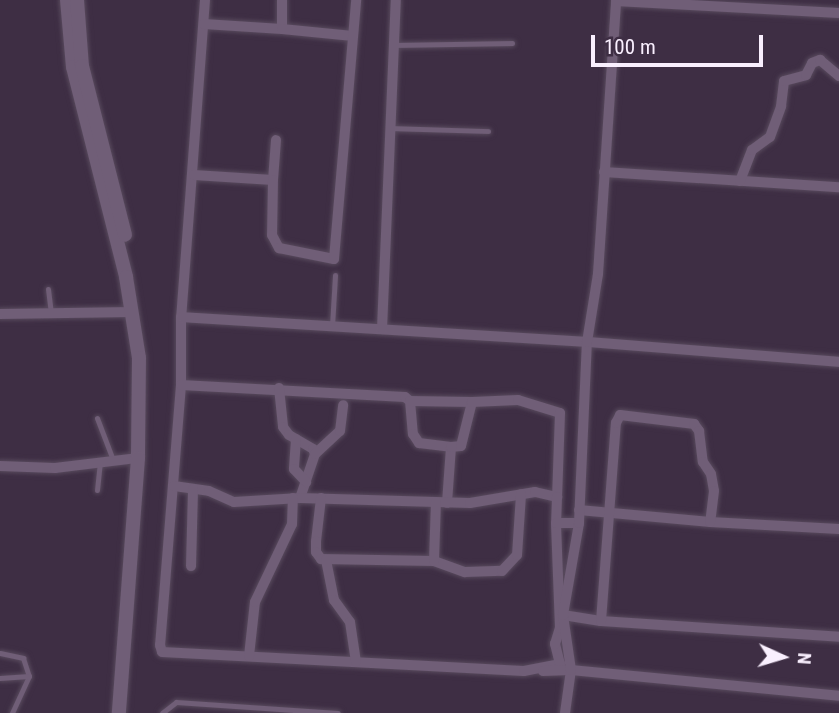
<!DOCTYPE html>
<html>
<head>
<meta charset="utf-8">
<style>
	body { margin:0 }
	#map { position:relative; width:839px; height:713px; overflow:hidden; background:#3e2e44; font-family:"Roboto Condensed",sans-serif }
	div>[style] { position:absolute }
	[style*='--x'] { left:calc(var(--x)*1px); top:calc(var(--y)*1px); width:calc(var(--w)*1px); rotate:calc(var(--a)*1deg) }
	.roads { filter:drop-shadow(0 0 2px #584a5d) drop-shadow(0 0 2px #584a5d) }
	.service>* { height:5px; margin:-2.5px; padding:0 2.5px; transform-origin:2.5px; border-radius:2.5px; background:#705e77 }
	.minor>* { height:10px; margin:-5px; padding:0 5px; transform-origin:5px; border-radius:5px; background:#705e77 }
	.tertiary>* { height:14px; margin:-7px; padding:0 7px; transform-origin:7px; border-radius:7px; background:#705e77 }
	span { translate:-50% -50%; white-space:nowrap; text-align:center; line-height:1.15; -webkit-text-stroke:5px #3e2e44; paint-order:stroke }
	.north { position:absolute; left:748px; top:622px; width:70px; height:70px; -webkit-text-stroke:5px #3e2e44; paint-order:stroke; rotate:94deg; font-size:19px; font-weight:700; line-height:28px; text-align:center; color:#f9effe }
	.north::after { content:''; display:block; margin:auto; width:24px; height:32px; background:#f9effe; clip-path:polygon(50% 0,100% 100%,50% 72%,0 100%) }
	.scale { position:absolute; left:591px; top:35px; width:172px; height:32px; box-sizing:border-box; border:4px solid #f9effe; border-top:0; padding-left:9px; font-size:21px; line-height:24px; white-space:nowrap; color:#f9effe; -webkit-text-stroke:5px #3e2e44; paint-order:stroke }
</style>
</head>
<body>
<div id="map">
	<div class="roads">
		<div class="service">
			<i style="--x:395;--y:45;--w:117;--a:-1"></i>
			<i style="--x:391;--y:128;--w:97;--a:1.8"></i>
			<i style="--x:48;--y:289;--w:24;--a:83"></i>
			<i style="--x:332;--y:326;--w:51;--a:-86.6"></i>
			<i style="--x:97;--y:418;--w:45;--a:69.1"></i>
			<i style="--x:97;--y:490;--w:29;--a:-84"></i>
			<i style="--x:0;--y:653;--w:24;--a:12"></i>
			<i style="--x:23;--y:658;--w:19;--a:72"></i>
			<i style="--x:29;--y:676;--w:41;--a:114.7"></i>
			<i style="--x:0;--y:678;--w:29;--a:-4"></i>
			<i style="--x:162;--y:713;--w:18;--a:-38"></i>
			<i style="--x:176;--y:702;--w:162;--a:3.9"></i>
		</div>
		<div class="minor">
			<i style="--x:205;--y:0;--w:318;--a:94.3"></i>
			<i style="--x:181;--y:317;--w:68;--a:90"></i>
			<i style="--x:181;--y:385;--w:261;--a:94.6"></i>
			<i style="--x:160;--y:645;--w:7;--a:74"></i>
			<i style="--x:162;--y:652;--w:362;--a:3"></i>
			<i style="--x:524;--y:671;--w:37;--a:-11"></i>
			<i style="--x:560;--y:664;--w:21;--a:-104"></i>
			<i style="--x:555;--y:644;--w:17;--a:-73"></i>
			<i style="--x:560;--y:628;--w:105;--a:-92.2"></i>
			<i style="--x:616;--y:1;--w:223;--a:3.1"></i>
			<i style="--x:204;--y:24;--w:78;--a:3.7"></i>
			<i style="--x:282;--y:29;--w:29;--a:-90"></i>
			<i style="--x:282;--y:29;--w:71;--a:5.6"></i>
			<i style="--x:604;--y:172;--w:235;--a:3.7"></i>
			<i style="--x:194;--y:175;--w:79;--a:3.6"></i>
			<i style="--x:273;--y:180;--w:40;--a:-85.7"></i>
			<i style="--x:273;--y:180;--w:55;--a:91"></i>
			<i style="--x:272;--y:235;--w:15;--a:62"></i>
			<i style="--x:279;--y:248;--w:56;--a:11.3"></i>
			<i style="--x:334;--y:259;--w:260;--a:-85.1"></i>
			<i style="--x:740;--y:181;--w:33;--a:-69"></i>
			<i style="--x:752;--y:150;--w:22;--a:-36"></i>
			<i style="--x:770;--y:137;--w:33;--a:-70"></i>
			<i style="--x:781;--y:106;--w:25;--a:-83"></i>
			<i style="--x:784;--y:81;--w:23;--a:-15"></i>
			<i style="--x:806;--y:75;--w:13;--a:-63"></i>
			<i style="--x:812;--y:63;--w:9;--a:-21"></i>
			<i style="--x:820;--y:60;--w:25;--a:40"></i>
			<i style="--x:0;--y:314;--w:133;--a:-0.9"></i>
			<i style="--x:181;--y:317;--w:407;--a:3.5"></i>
			<i style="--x:587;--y:342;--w:253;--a:4.5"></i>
			<i style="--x:382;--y:329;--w:329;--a:-87.6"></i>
			<i style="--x:181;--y:385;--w:224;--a:3.1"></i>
			<i style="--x:405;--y:397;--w:6;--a:39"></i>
			<i style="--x:410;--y:401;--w:33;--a:85"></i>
			<i style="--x:413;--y:434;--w:11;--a:56"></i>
			<i style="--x:419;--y:443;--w:32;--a:7"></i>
			<i style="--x:451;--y:447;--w:56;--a:94.1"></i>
			<i style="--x:279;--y:388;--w:39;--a:84"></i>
			<i style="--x:283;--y:427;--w:10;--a:53"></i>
			<i style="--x:289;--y:435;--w:28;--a:30"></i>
			<i style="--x:313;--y:449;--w:5;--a:68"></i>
			<i style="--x:315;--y:454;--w:46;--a:108.8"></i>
			<i style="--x:410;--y:401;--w:62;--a:0.9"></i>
			<i style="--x:296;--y:439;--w:30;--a:94"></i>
			<i style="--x:294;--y:469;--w:18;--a:47"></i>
			<i style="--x:451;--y:447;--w:10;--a:-6"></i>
			<i style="--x:461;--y:446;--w:45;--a:-76"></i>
			<i style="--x:472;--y:402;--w:46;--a:-2.5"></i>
			<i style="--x:518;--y:400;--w:44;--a:17.2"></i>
			<i style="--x:560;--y:413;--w:84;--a:92"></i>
			<i style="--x:315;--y:454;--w:34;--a:-43"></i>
			<i style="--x:340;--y:431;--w:26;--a:-83"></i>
			<i style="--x:0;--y:466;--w:55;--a:2.1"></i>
			<i style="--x:55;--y:468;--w:84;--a:-6.9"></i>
			<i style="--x:174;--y:486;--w:35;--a:8"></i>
			<i style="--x:209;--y:491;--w:27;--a:24"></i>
			<i style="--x:234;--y:502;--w:66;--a:-3.5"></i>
			<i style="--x:300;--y:498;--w:170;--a:1.7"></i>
			<i style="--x:470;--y:503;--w:66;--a:-9.6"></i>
			<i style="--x:535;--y:492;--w:23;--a:13"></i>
			<i style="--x:557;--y:497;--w:26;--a:92"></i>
			<i style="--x:556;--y:523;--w:23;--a:0"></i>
			<i style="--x:321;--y:498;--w:43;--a:96.6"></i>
			<i style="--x:316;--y:541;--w:11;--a:90"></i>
			<i style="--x:316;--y:552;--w:9;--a:54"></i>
			<i style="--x:321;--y:559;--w:113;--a:1"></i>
			<i style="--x:434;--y:561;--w:33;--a:20"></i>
			<i style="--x:465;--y:572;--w:37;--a:-2"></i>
			<i style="--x:502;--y:571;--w:22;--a:-47"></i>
			<i style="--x:517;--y:555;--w:61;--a:-86.2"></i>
			<i style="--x:579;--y:510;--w:132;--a:5.2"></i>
			<i style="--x:710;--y:522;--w:129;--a:3.1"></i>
			<i style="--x:326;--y:560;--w:41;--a:78.7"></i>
			<i style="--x:334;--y:600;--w:27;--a:54"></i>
			<i style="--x:350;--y:622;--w:40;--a:81.5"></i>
			<i style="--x:434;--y:561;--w:59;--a:-88.1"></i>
			<i style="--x:191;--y:566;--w:77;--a:-88.5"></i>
			<i style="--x:563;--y:615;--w:38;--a:9"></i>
			<i style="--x:601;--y:621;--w:239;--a:3.8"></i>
			<i style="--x:601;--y:621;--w:199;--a:-85.7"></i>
			<i style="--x:616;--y:423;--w:9;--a:-63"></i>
			<i style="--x:620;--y:415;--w:75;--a:6.9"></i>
			<i style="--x:694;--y:424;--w:9;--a:54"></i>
			<i style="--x:699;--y:431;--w:31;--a:83"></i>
			<i style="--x:703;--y:462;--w:14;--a:56"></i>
			<i style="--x:711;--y:474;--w:17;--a:80"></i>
			<i style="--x:714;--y:491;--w:31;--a:97"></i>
			<i style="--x:249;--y:656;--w:54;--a:-83.7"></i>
			<i style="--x:255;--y:602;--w:86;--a:-64.6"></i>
			<i style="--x:292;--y:524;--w:26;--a:-88"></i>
			<i style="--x:543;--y:671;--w:28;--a:-2"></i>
			<i style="--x:571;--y:670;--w:269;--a:5.5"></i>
			<i style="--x:565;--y:713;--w:43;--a:-82.1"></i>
			<i style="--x:571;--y:670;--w:56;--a:-98.3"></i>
			<i style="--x:563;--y:615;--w:93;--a:-80.1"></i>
			<i style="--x:579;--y:523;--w:181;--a:-87.5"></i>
			<i style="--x:587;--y:342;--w:69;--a:-80.8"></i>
			<i style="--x:598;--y:274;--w:275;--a:-86.2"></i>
		</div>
		<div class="tertiary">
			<i style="--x:67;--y:0;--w:67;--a:84.9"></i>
			<i style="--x:73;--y:67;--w:217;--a:75.8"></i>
			<i style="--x:126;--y:277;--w:82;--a:80.9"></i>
			<i style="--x:139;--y:358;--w:100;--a:90.6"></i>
			<i style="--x:138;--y:458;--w:256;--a:94.3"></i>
			<i style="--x:77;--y:0;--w:66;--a:85.7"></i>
			<i style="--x:82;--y:66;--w:174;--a:75.7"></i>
		</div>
	</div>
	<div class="north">N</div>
	<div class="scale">100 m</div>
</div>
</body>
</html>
